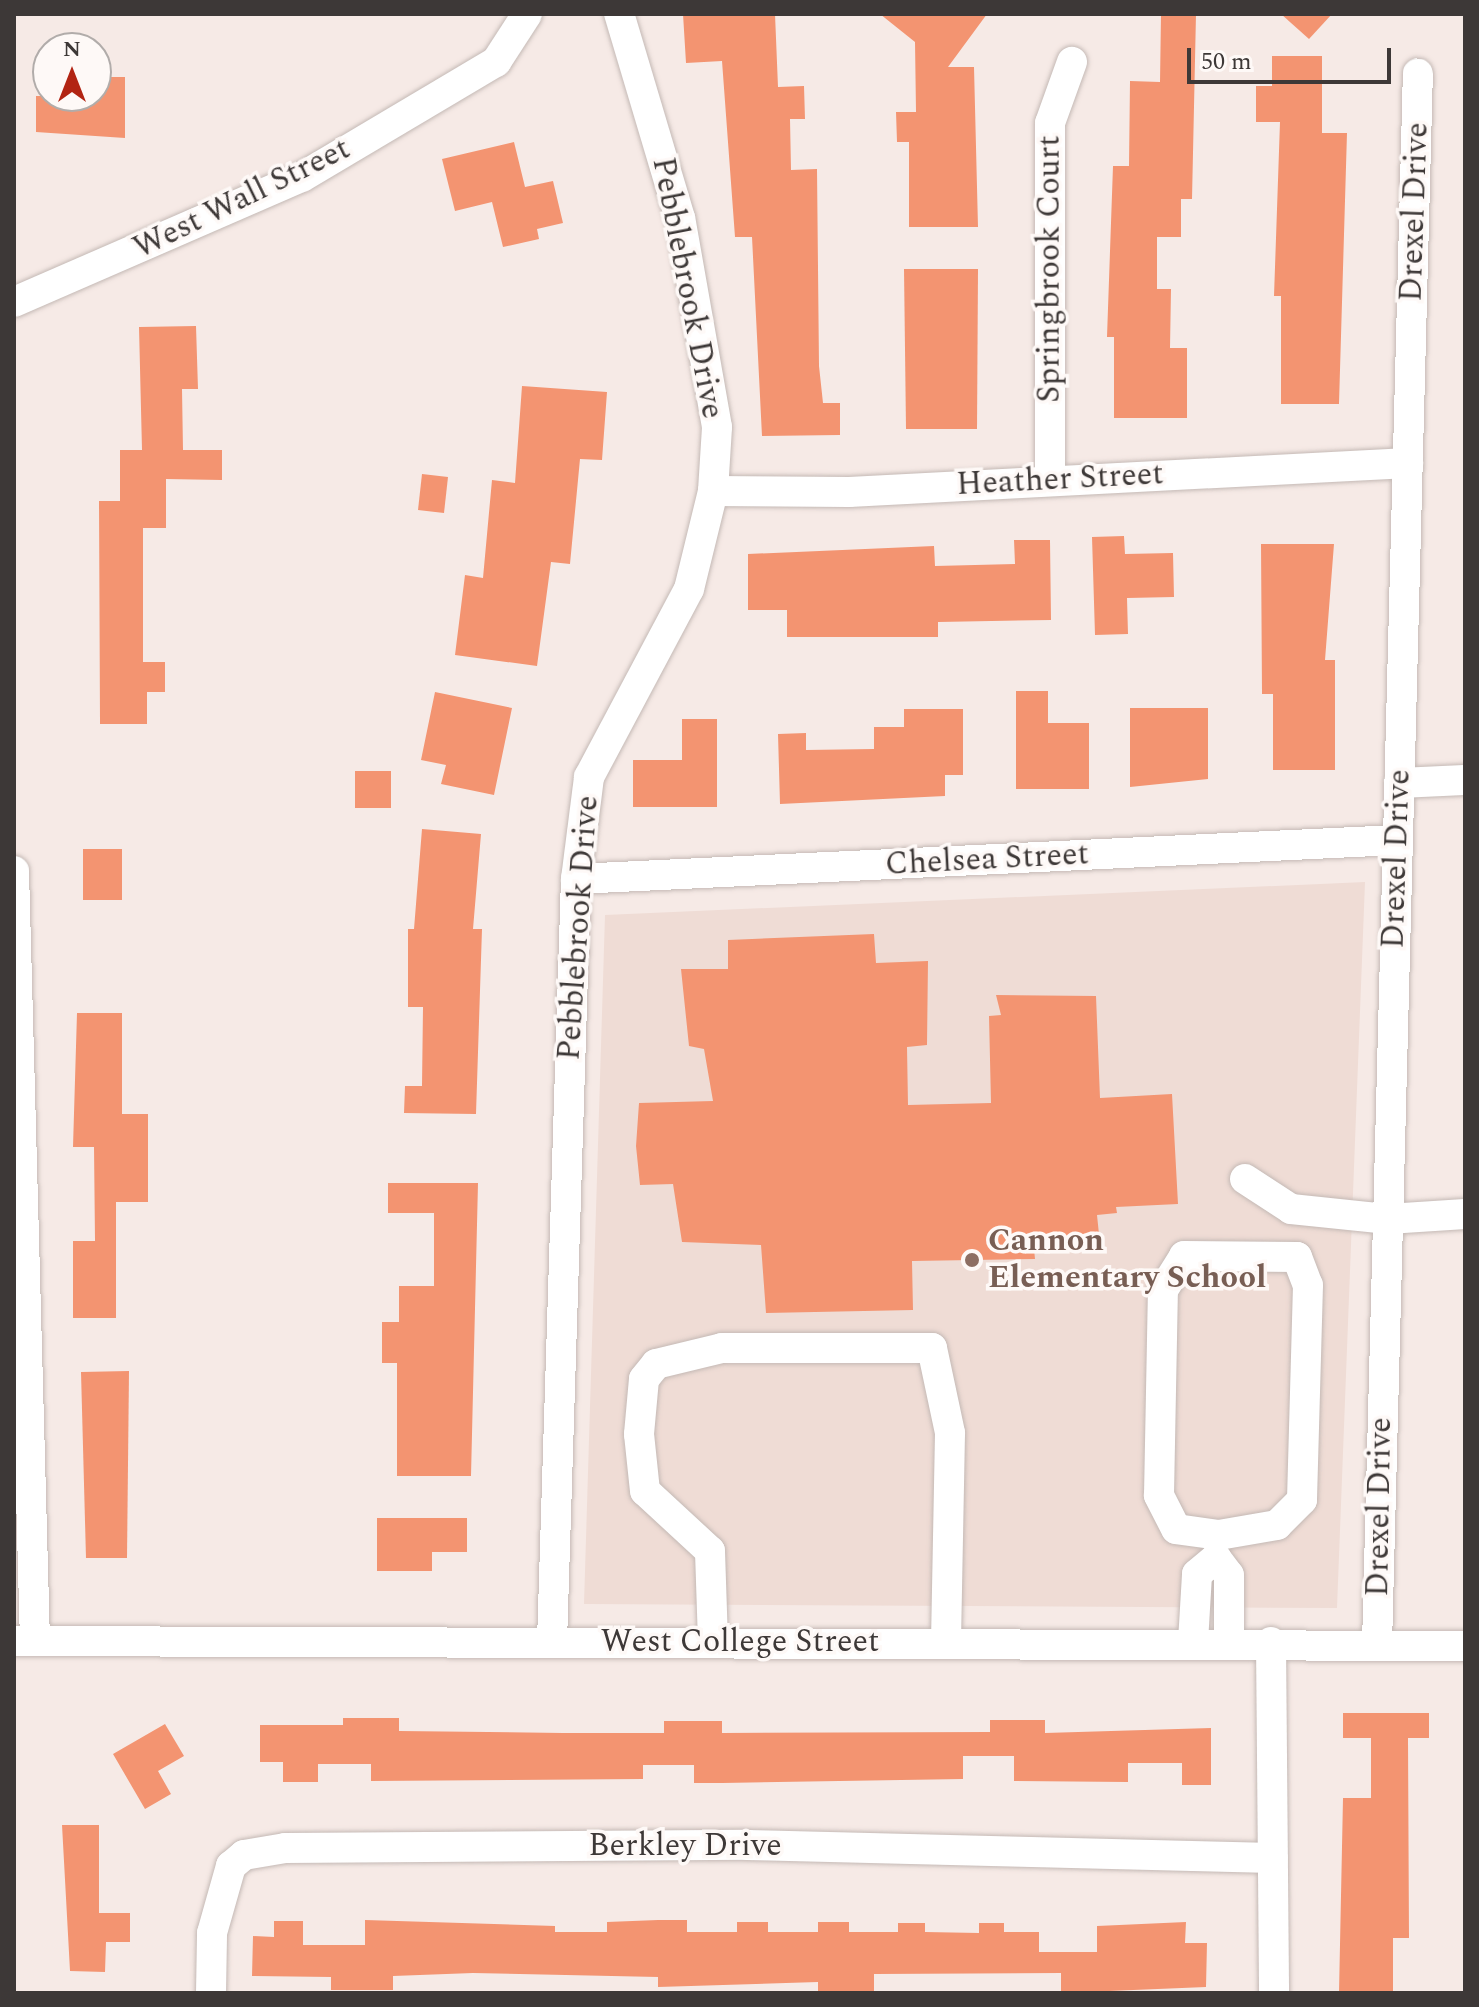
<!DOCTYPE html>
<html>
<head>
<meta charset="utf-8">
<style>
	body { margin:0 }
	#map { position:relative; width:1479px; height:2007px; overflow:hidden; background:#f6eae6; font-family:Spectral,serif }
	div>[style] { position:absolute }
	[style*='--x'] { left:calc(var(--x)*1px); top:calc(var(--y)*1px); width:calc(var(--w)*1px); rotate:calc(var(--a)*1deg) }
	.built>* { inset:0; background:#efdcd5 }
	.building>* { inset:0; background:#f39471 }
	.roads { filter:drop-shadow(0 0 2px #c4b9b5) drop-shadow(0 0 2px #c4b9b5) }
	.minor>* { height:30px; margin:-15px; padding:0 15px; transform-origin:15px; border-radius:15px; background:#fff }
	.dots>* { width:22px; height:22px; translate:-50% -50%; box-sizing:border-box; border:4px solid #fef9f7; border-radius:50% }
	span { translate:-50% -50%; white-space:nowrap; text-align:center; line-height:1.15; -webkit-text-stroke:7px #fef9f7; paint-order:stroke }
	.street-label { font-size:32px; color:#3d3837 }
	.education-label { font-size:32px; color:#785e54; font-weight:700 }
	.left { translate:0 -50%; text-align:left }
	.frame { position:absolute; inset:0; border:16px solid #3d3837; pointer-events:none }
	.north { position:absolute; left:32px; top:32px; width:80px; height:80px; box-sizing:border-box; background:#fef9f7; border:2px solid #b1acaa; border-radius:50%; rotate:0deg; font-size:22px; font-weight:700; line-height:32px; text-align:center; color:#3d3837 }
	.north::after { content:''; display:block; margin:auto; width:28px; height:36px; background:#b22413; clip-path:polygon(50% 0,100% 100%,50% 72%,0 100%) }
	.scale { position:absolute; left:1187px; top:48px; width:204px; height:36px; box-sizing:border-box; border:4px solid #3d3837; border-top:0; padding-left:10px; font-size:24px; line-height:28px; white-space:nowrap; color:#3d3837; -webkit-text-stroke:6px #fef9f7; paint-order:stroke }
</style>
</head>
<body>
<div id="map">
	<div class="built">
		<i style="clip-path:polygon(1365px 882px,1337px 1608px,584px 1604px,605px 915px)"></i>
	</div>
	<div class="building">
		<i style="clip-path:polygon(683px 14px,775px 14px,778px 87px,804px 86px,805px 119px,790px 119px,791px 170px,817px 169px,819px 366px,823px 403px,840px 403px,840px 435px,762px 436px,752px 237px,735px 237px,722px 61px,686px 63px)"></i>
		<i style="clip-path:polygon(880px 14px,987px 14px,948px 67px,974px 67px,978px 227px,909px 227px,909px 142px,897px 142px,896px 112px,916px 112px,915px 42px)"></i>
		<i style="clip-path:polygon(1161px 14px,1196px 14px,1192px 199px,1181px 199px,1181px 237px,1157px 237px,1157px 289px,1171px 289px,1170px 348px,1187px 348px,1187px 418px,1114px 418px,1114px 337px,1107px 337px,1113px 166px,1129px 166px,1130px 81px,1160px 82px)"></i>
		<i style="clip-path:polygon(1281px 14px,1332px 14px,1309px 39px)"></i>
		<i style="clip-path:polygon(1272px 56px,1322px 56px,1322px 133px,1347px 133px,1339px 404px,1281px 404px,1281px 296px,1274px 296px,1280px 122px,1256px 122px,1256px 86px,1272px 86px)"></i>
		<i style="clip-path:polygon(96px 77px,125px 77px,125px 138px,36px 132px,36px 96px,96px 96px)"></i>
		<i style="clip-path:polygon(514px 142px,525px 187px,553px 181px,563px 223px,537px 229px,539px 239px,503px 247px,492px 202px,455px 211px,442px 159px)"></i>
		<i style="clip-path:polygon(904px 269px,978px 269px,977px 429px,906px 429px)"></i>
		<i style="clip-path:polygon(196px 326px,198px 389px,182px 389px,183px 450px,222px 450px,222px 480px,166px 479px,166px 528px,143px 528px,143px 662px,165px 662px,165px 692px,147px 692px,147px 724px,100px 724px,99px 501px,120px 501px,120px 450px,142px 450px,139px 327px)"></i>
		<i style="clip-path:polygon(522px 386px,607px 392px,602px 460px,580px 459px,570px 564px,551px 562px,537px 666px,455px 655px,465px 575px,483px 578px,492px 480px,515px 483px)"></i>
		<i style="clip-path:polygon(422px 474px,448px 477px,444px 513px,418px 510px)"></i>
		<i style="clip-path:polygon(1124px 536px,1125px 554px,1173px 553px,1174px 597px,1127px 598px,1128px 634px,1095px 635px,1092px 537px)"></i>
		<i style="clip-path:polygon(1014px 540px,1050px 540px,1051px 620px,938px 622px,938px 637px,787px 637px,787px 610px,748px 610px,748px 554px,934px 546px,935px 566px,1015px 564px)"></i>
		<i style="clip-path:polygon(1261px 544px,1334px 544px,1325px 660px,1335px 660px,1335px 770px,1273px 770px,1273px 694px,1262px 694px)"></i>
		<i style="clip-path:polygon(1016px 691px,1048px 691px,1048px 723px,1089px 723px,1089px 789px,1016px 789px)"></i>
		<i style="clip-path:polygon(435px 692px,512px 708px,494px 795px,441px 784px,446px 765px,421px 760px)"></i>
		<i style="clip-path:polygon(1130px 708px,1208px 708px,1208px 779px,1130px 787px)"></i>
		<i style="clip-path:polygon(904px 709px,963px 709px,963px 775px,945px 775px,945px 796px,780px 804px,778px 734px,806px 733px,806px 750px,874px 749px,874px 727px,904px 727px)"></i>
		<i style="clip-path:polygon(682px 719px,717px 719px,717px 807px,633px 807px,633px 760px,682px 760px)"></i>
		<i style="clip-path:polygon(355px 771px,391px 771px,391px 808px,355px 808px)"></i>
		<i style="clip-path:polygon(422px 829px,481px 834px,473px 929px,482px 929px,476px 1114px,404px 1113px,405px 1086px,422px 1086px,423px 1007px,408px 1007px,408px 929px,414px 929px)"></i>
		<i style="clip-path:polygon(83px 849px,122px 849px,122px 900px,83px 900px)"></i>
		<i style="clip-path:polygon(874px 934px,876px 963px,928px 961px,927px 1045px,907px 1047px,908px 1105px,991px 1103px,989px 1016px,1001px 1015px,996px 995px,1096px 996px,1100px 1098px,1172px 1094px,1178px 1204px,1116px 1207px,1117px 1213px,1097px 1215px,1100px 1244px,1034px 1249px,1035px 1259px,912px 1261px,913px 1310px,766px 1313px,761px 1245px,682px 1242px,673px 1184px,640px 1185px,636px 1146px,639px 1103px,713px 1101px,704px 1049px,689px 1046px,681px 969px,728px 969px,728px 940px)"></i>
		<i style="clip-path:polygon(77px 1013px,122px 1013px,122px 1114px,148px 1114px,148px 1202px,116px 1202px,116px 1318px,73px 1318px,73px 1241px,95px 1241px,94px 1147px,73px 1147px)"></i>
		<i style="clip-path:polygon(388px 1183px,478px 1183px,471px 1476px,397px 1476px,397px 1363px,382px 1363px,382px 1322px,399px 1322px,399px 1286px,434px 1286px,434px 1213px,388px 1213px)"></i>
		<i style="clip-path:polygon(129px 1371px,127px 1558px,86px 1558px,81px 1372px)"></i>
		<i style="clip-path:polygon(377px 1518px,467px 1518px,467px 1552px,432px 1552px,432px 1571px,377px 1571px)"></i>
		<i style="clip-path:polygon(1343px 1713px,1429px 1713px,1429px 1738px,1408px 1738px,1409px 1938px,1393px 1938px,1393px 1993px,1339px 1993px,1343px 1798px,1371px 1798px,1371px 1738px,1343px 1738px)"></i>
		<i style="clip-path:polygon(343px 1718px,399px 1718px,399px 1731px,563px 1733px,664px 1733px,664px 1721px,722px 1721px,722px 1733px,990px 1732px,990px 1720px,1045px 1720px,1045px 1733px,1211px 1728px,1211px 1785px,1182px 1785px,1182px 1763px,1128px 1763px,1128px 1782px,1014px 1781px,1014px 1756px,963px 1756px,963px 1779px,722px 1783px,694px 1783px,694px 1765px,643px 1765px,643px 1779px,371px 1781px,371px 1764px,318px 1764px,318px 1782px,283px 1782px,283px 1762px,260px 1762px,260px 1725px,343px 1725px)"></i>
		<i style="clip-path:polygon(165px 1724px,184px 1756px,158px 1771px,171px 1794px,145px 1809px,113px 1754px)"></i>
		<i style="clip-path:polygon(62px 1825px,99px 1825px,99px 1913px,130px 1913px,130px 1942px,106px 1942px,105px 1972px,70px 1971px)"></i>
		<i style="clip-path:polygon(365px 1920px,555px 1926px,555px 1932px,607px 1932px,607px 1922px,658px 1920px,687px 1920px,687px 1932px,737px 1932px,737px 1922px,768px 1922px,768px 1932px,818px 1932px,818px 1922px,849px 1922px,849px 1932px,898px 1932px,898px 1923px,925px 1923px,925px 1932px,979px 1933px,979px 1923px,1004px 1923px,1004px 1932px,1039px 1932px,1039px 1952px,1097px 1952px,1097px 1926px,1186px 1922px,1185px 1943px,1207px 1943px,1206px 1987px,1061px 1993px,1061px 1973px,874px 1974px,874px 1993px,818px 1993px,818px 1982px,658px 1987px,658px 1977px,473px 1973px,393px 1976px,393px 1990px,331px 1990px,331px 1977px,252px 1976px,253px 1936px,274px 1937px,274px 1921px,303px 1921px,303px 1945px,365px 1945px)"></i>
	</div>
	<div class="roads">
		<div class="minor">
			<i style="--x:14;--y:302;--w:314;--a:-23.5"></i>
			<i style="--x:302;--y:177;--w:226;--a:-30.7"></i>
			<i style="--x:496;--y:62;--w:57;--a:-57.1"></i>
			<i style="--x:1050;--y:481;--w:358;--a:-90"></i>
			<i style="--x:1050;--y:123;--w:65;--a:-70.2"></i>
			<i style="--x:713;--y:491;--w:136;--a:0.4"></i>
			<i style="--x:849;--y:492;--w:560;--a:-2.97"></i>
			<i style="--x:1399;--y:783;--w:66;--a:-2.6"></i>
			<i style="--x:14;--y:871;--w:770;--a:88.44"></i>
			<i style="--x:576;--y:879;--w:823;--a:-2.72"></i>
			<i style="--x:1245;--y:1179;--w:55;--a:33.1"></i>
			<i style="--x:1291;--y:1209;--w:98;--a:5.9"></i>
			<i style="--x:1388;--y:1219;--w:77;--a:-3.7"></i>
			<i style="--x:1184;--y:1256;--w:113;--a:0.5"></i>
			<i style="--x:1297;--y:1257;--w:30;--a:69"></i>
			<i style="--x:1308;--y:1285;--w:215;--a:91.6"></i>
			<i style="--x:1302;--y:1500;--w:35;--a:135"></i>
			<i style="--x:1277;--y:1525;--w:59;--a:170.2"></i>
			<i style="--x:1219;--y:1535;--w:43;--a:-172.1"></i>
			<i style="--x:1176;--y:1529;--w:38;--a:-117"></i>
			<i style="--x:1159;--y:1495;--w:205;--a:-88.9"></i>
			<i style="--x:1163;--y:1290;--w:40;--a:-58"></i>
			<i style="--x:14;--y:1641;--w:1451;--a:0.2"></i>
			<i style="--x:552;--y:1642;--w:763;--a:-88.2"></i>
			<i style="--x:576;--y:879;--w:103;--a:-82.7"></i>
			<i style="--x:589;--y:777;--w:213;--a:-62"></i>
			<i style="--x:689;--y:589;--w:101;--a:-76.2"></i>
			<i style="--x:713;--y:491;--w:64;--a:-86.4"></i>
			<i style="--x:717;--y:427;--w:212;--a:-100"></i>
			<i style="--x:680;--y:218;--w:213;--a:-106.6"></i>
			<i style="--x:713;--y:1642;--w:91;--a:-91.9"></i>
			<i style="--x:710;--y:1551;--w:88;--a:-137.3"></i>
			<i style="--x:645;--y:1491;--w:57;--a:-96"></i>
			<i style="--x:639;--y:1434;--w:55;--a:-84.8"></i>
			<i style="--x:644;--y:1379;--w:19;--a:-51"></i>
			<i style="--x:656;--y:1364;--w:68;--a:-13.6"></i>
			<i style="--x:722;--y:1348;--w:210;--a:0"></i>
			<i style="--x:932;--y:1348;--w:87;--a:78"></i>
			<i style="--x:950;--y:1433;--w:209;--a:91.1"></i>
			<i style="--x:1193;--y:1642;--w:68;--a:-86.6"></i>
			<i style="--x:1197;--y:1574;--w:25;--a:-40"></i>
			<i style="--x:1216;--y:1558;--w:21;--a:53"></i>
			<i style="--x:1229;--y:1575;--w:67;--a:90"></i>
			<i style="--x:1271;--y:1642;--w:351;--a:89.5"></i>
			<i style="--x:1377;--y:1645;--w:1572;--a:-88.51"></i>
			<i style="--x:211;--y:1993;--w:60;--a:-89"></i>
			<i style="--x:212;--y:1933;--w:70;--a:-74.2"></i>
			<i style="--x:231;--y:1866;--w:17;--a:-40"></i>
			<i style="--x:244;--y:1855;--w:42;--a:-9.7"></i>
			<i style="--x:285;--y:1848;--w:462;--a:-0.4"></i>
			<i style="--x:747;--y:1845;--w:526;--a:1.42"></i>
		</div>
	</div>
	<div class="dots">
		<i style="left:972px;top:1260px;background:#8d6e63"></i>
	</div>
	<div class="street-label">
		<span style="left:242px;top:199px;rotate:-26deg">West Wall Street</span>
		<span style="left:1415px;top:212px;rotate:-88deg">Drexel Drive</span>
		<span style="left:1050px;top:269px;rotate:-90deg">Springbrook Court</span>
		<span style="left:687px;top:288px;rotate:79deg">Pebblebrook Drive</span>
		<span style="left:1060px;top:480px;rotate:-3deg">Heather Street</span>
		<span style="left:1397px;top:859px;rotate:-88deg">Drexel Drive</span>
		<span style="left:987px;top:860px;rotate:-3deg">Chelsea Street</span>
		<span style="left:579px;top:928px;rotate:-86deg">Pebblebrook Drive</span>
		<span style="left:1380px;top:1507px;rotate:-89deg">Drexel Drive</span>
		<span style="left:740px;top:1642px">West College Street</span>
		<span style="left:685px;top:1846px">Berkley Drive</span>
	</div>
	<div class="education-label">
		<span class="left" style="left:988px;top:1260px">Cannon<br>Elementary School</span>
	</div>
	<div class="frame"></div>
	<div class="north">N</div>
	<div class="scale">50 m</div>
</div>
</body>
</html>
